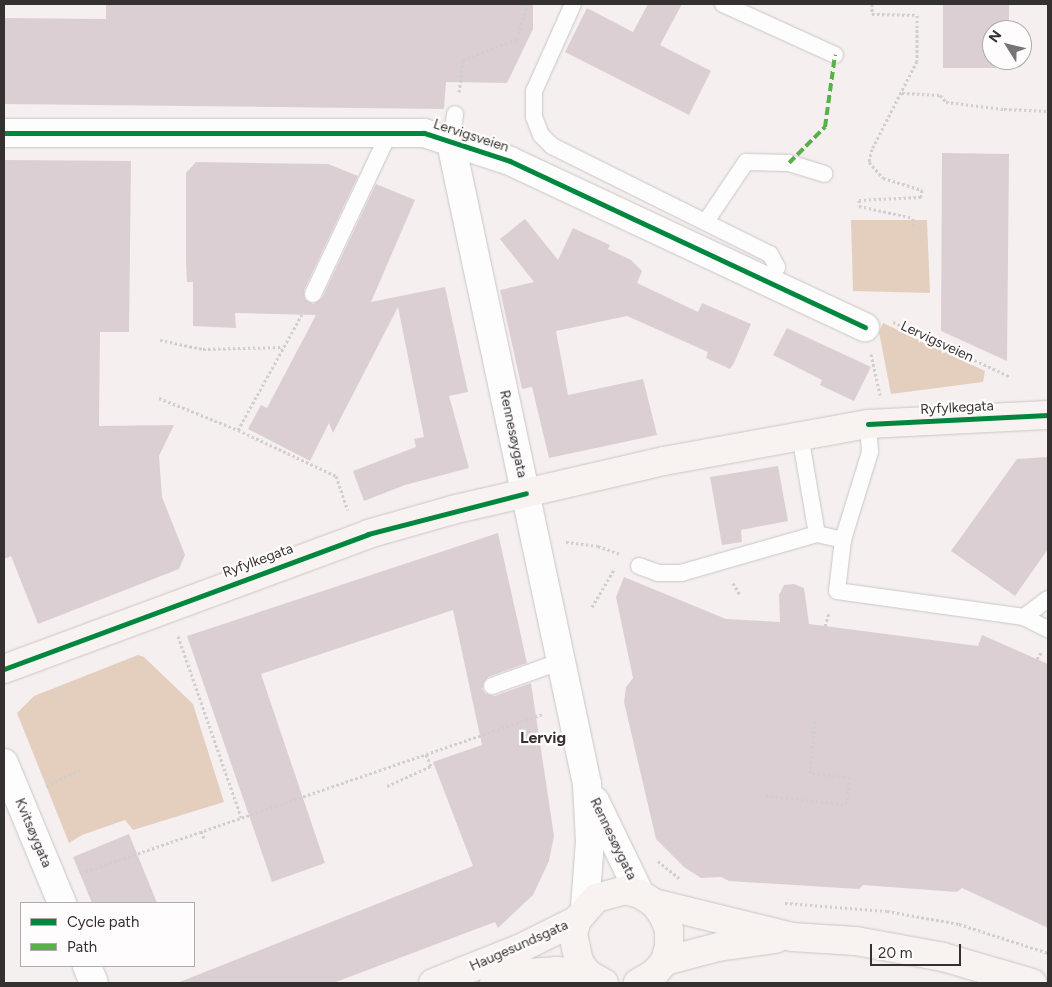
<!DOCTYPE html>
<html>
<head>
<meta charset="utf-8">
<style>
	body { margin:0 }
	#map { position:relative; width:1052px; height:987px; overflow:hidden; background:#f5efef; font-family:Figtree,sans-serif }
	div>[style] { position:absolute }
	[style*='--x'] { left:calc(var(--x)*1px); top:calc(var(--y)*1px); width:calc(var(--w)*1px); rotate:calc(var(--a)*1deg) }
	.green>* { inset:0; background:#e4cfbf }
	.building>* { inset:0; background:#dccfd3 }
	.path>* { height:3px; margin-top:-1.5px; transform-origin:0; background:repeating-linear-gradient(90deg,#d0cece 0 2.5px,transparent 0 5px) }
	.roads { filter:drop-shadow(0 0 1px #cac6c6) drop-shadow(0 0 1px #cac6c6) }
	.lane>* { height:16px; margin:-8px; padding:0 8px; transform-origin:8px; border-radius:8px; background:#fefdfd }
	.street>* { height:28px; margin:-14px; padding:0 14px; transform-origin:14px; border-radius:14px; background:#fefdfd }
	.secondary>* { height:28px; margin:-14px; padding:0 14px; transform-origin:14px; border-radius:14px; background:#f8f2f1 }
	.quiet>* { height:4px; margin-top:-2px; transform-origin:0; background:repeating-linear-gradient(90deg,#56b246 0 8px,transparent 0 12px) }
	.cycleway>* { height:5px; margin:-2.5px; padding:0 2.5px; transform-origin:2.5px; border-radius:2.5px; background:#00873e }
	span { translate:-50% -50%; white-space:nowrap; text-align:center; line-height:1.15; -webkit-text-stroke:4.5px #fefcfc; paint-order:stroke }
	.street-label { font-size:14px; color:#353131 }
	.quarter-label { font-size:16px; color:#353131; font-weight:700 }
	.frame { position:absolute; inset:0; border:5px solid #353131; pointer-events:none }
	.legend { position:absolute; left:20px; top:902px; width:175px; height:65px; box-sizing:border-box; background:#fefcfc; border:1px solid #aeabab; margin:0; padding:6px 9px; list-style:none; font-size:15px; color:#353131 }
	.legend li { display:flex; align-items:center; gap:10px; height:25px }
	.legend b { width:25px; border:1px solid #aeabab }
	.north { position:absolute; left:982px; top:20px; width:50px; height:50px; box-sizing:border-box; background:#fefcfc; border:1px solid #aeabab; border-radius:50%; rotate:306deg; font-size:14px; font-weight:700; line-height:20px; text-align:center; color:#353131 }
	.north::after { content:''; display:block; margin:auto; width:18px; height:22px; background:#787474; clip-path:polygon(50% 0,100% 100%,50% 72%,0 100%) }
	.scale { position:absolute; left:870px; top:944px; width:91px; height:22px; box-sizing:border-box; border:2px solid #353131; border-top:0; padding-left:6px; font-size:15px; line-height:18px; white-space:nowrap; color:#353131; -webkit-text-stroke:4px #fefcfc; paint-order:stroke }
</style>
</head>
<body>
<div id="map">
	<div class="green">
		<i style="clip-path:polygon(851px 220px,927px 220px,930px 293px,853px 291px)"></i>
		<i style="clip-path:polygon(883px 323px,985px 371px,983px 382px,891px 394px,879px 332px)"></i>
		<i style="clip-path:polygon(138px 655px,144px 657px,193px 704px,224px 802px,133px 830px,125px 820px,82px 835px,69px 843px,17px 713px,34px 696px)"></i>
	</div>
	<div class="building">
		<i style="clip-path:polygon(106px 4px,533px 4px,533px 29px,507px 83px,446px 82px,444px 109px,4px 104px,4px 18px,106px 19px)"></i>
		<i style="clip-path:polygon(648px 4px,682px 4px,660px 45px,711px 71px,689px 115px,565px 52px,587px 8px,633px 32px)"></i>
		<i style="clip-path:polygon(943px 4px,1009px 4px,1009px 30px,992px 30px,992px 60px,1009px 60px,1009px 68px,943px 68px)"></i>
		<i style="clip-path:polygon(942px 153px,1009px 154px,1007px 361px,941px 331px)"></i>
		<i style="clip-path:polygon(4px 160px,131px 161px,129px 332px,100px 332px,99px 426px,174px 425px,159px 456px,162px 497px,185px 555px,179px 569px,38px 624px,11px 556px,4px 559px)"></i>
		<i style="clip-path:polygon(196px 162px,328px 164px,358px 176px,304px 290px,305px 299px,313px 304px,322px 298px,376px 184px,415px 200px,371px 302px,445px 287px,468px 392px,449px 396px,469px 468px,405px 485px,364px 501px,353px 471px,416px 447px,414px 439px,424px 437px,398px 307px,333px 433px,329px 423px,310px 461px,248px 429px,261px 405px,267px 408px,316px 315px,235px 313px,236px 328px,193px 326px,193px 282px,187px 282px,186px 262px,186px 173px)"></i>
		<i style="clip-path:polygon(525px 219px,558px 260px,573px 228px,610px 245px,608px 249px,631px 260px,642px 271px,637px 283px,698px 312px,702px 303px,751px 324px,734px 363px,730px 369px,706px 358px,708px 352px,627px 316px,556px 331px,568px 395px,643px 379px,657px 435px,549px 458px,532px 387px,522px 389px,500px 290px,534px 282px,500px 239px)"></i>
		<i style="clip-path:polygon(787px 328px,871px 367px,854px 401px,820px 385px,822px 380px,773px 355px)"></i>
		<i style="clip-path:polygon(1048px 457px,1048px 549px,1015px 596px,951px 551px,1017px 459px)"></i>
		<i style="clip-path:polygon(778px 466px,788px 521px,741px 530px,742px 542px,722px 545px,710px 477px)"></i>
		<i style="clip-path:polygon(498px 533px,527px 663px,488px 677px,482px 689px,486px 694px,495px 696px,531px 683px,554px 836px,549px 861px,533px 895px,498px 928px,495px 922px,333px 983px,177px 983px,473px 866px,433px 762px,482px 745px,453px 610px,261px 674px,325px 863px,272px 882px,187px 636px)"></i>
		<i style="clip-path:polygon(624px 577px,726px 619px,780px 622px,779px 595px,784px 585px,794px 584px,804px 588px,809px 624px,978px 646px,982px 635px,1048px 664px,1048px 928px,962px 888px,957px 892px,863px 885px,859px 889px,729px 881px,721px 877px,701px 878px,684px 867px,656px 839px,624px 702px,626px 687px,633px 678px,616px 597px)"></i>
		<i style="clip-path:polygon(129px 834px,157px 903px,92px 903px,73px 857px)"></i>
	</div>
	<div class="path">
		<i style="--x:872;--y:4;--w:10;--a:90"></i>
		<i style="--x:872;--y:14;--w:45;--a:1.3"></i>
		<i style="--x:917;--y:15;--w:46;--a:90"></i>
		<i style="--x:917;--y:61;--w:99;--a:117.1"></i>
		<i style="--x:872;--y:149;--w:13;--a:103"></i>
		<i style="--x:869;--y:162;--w:21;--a:49"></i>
		<i style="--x:883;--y:178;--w:41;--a:17.1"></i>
		<i style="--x:922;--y:190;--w:7;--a:98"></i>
		<i style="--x:921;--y:197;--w:62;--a:177.2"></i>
		<i style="--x:859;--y:200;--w:6;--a:90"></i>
		<i style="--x:859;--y:206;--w:55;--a:12.5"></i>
		<i style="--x:913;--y:218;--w:9;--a:90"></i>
		<i style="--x:459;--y:92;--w:32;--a:-83"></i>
		<i style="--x:463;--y:60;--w:58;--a:-21.3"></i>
		<i style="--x:517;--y:39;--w:36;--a:-74"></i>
		<i style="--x:902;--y:93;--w:38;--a:3"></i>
		<i style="--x:940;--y:95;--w:9;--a:49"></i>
		<i style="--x:946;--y:102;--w:58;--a:6.9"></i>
		<i style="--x:1004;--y:109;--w:44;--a:2.6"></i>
		<i style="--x:893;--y:322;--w:128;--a:25"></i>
		<i style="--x:160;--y:340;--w:44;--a:11.8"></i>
		<i style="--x:203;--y:349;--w:79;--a:-1.5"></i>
		<i style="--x:871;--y:354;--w:42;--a:77.6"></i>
		<i style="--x:159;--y:398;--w:85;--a:22.1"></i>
		<i style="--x:238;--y:430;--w:108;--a:25.1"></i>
		<i style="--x:336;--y:476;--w:36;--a:71"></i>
		<i style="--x:238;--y:430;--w:132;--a:-61.1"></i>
		<i style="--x:566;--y:542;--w:32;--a:7"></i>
		<i style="--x:598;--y:546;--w:23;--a:20"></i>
		<i style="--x:733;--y:583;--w:14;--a:60"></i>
		<i style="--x:592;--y:607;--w:45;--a:-59.5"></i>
		<i style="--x:825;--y:626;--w:14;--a:-73"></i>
		<i style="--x:178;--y:636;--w:192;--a:70.8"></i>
		<i style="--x:1037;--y:659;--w:9;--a:-58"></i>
		<i style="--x:46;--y:786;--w:38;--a:-25"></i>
		<i style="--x:387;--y:786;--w:48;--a:-24.4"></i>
		<i style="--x:431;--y:766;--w:13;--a:-113"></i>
		<i style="--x:766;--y:796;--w:80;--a:5.7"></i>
		<i style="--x:846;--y:804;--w:27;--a:-82"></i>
		<i style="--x:850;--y:777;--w:40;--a:-174.3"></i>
		<i style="--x:810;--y:773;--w:55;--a:-84.8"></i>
		<i style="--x:201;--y:831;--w:8;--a:67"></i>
		<i style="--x:658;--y:861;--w:27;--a:39"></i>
		<i style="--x:81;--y:873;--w:489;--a:-19"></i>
		<i style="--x:785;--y:903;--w:102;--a:4.5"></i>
		<i style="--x:887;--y:911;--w:73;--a:10.2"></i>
		<i style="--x:959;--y:924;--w:94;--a:18"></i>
	</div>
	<div class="roads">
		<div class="lane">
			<i style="--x:573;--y:4;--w:95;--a:114.1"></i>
			<i style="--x:534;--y:91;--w:26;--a:90"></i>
			<i style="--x:534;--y:117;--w:19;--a:69"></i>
			<i style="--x:541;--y:135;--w:16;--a:45"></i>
			<i style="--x:552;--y:146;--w:243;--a:26.4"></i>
			<i style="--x:770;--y:254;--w:15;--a:62"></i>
			<i style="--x:777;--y:267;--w:17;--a:115"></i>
			<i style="--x:723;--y:4;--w:123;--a:24.5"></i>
			<i style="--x:451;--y:143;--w:29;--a:-82"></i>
			<i style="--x:707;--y:220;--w:70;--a:-56.1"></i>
			<i style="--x:746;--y:162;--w:43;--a:1.3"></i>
			<i style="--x:789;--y:163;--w:37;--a:17"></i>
			<i style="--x:313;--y:294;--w:180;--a:-64.7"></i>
			<i style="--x:868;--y:424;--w:28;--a:86"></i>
			<i style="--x:870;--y:452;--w:92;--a:107.1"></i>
			<i style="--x:843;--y:540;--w:51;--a:96.7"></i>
			<i style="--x:837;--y:591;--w:189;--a:7.9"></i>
			<i style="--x:1024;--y:617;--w:27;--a:27"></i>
			<i style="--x:800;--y:435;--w:100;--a:80.3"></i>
			<i style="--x:639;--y:566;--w:20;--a:20"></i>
			<i style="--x:658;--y:573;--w:23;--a:0"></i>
			<i style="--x:681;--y:573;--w:141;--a:-16"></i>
			<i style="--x:817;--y:534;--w:27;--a:13"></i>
			<i style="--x:1024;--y:617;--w:30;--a:-37"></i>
			<i style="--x:492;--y:686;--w:71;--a:-19.7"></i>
		</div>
		<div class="street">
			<i style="--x:4;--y:133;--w:420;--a:0"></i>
			<i style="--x:424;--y:133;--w:90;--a:18"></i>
			<i style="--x:510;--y:161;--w:392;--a:25.1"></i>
			<i style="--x:451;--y:143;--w:655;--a:78.02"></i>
			<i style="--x:587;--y:784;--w:57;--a:87"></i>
			<i style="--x:590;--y:841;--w:66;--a:94.3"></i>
			<i style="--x:4;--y:763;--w:152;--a:67.5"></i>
			<i style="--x:595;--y:801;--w:103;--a:64.2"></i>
			<i style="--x:87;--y:966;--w:18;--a:68"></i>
		</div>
		<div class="secondary">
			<i style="--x:4;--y:669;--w:388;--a:-20.3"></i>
			<i style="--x:368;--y:534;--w:87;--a:-15.9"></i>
			<i style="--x:452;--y:510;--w:218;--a:-13"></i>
			<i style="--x:664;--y:461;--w:207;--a:-10.3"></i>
			<i style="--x:868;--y:424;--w:180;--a:-2.9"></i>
			<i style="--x:654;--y:903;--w:142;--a:13.8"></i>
			<i style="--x:792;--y:937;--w:64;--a:3.6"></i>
			<i style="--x:856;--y:941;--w:88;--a:10.4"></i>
			<i style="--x:943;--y:957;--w:93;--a:16.3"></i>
			<i style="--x:665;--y:961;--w:55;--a:-14.8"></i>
			<i style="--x:718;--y:947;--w:58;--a:-8"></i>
			<i style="--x:433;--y:983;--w:92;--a:-21.6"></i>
			<i style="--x:519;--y:949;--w:65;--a:-26.6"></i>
			<i style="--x:494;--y:983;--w:35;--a:-16"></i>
			<i style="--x:528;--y:973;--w:29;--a:-4"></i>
			<i style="--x:557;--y:971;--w:31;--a:6"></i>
			<i style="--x:604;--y:983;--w:18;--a:-151"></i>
			<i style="--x:588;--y:974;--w:15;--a:-127"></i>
			<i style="--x:579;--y:962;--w:29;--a:-102"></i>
			<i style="--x:573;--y:934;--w:15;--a:-74"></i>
			<i style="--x:577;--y:920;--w:29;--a:-49"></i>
			<i style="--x:596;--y:898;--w:30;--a:-15"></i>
			<i style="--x:625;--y:890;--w:16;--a:15"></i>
			<i style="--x:640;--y:894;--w:17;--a:33"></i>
			<i style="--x:654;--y:903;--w:15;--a:53"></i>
			<i style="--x:663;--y:915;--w:16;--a:68"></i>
			<i style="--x:669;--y:930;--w:16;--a:90"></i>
			<i style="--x:669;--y:946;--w:16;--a:105"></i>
			<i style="--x:665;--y:961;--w:16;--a:130"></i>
			<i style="--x:655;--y:973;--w:20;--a:150"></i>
		</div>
	</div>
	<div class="quiet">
		<i style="--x:789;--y:163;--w:51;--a:-45"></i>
		<i style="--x:825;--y:127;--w:73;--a:-82.1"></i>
	</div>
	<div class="cycleway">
		<i style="--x:4;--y:133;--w:420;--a:0"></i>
		<i style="--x:424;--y:133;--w:90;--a:18"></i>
		<i style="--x:510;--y:161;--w:392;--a:25.1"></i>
		<i style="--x:868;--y:424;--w:180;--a:-2.9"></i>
		<i style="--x:4;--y:669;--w:388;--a:-20.3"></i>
		<i style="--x:368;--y:534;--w:163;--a:-14.5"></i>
	</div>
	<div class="street-label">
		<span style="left:471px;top:136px;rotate:18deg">Lervigsveien</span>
		<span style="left:937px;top:342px;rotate:25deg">Lervigsveien</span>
		<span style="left:957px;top:408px;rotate:-3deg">Ryfylkegata</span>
		<span style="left:513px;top:434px;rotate:78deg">Rennesøygata</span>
		<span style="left:258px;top:561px;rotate:-20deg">Ryfylkegata</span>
		<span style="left:33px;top:833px;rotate:67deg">Kvitsøygata</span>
		<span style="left:613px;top:839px;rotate:64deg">Rennesøygata</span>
		<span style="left:519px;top:946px;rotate:-24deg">Haugesundsgata</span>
	</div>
	<div class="quarter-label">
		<span style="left:543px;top:738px">Lervig</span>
	</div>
	<div class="frame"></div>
	<ul class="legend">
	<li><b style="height:6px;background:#00873e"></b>Cycle path</li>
	<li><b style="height:6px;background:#56b246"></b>Path</li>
	</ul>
	<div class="north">N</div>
	<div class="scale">20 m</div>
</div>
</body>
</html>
